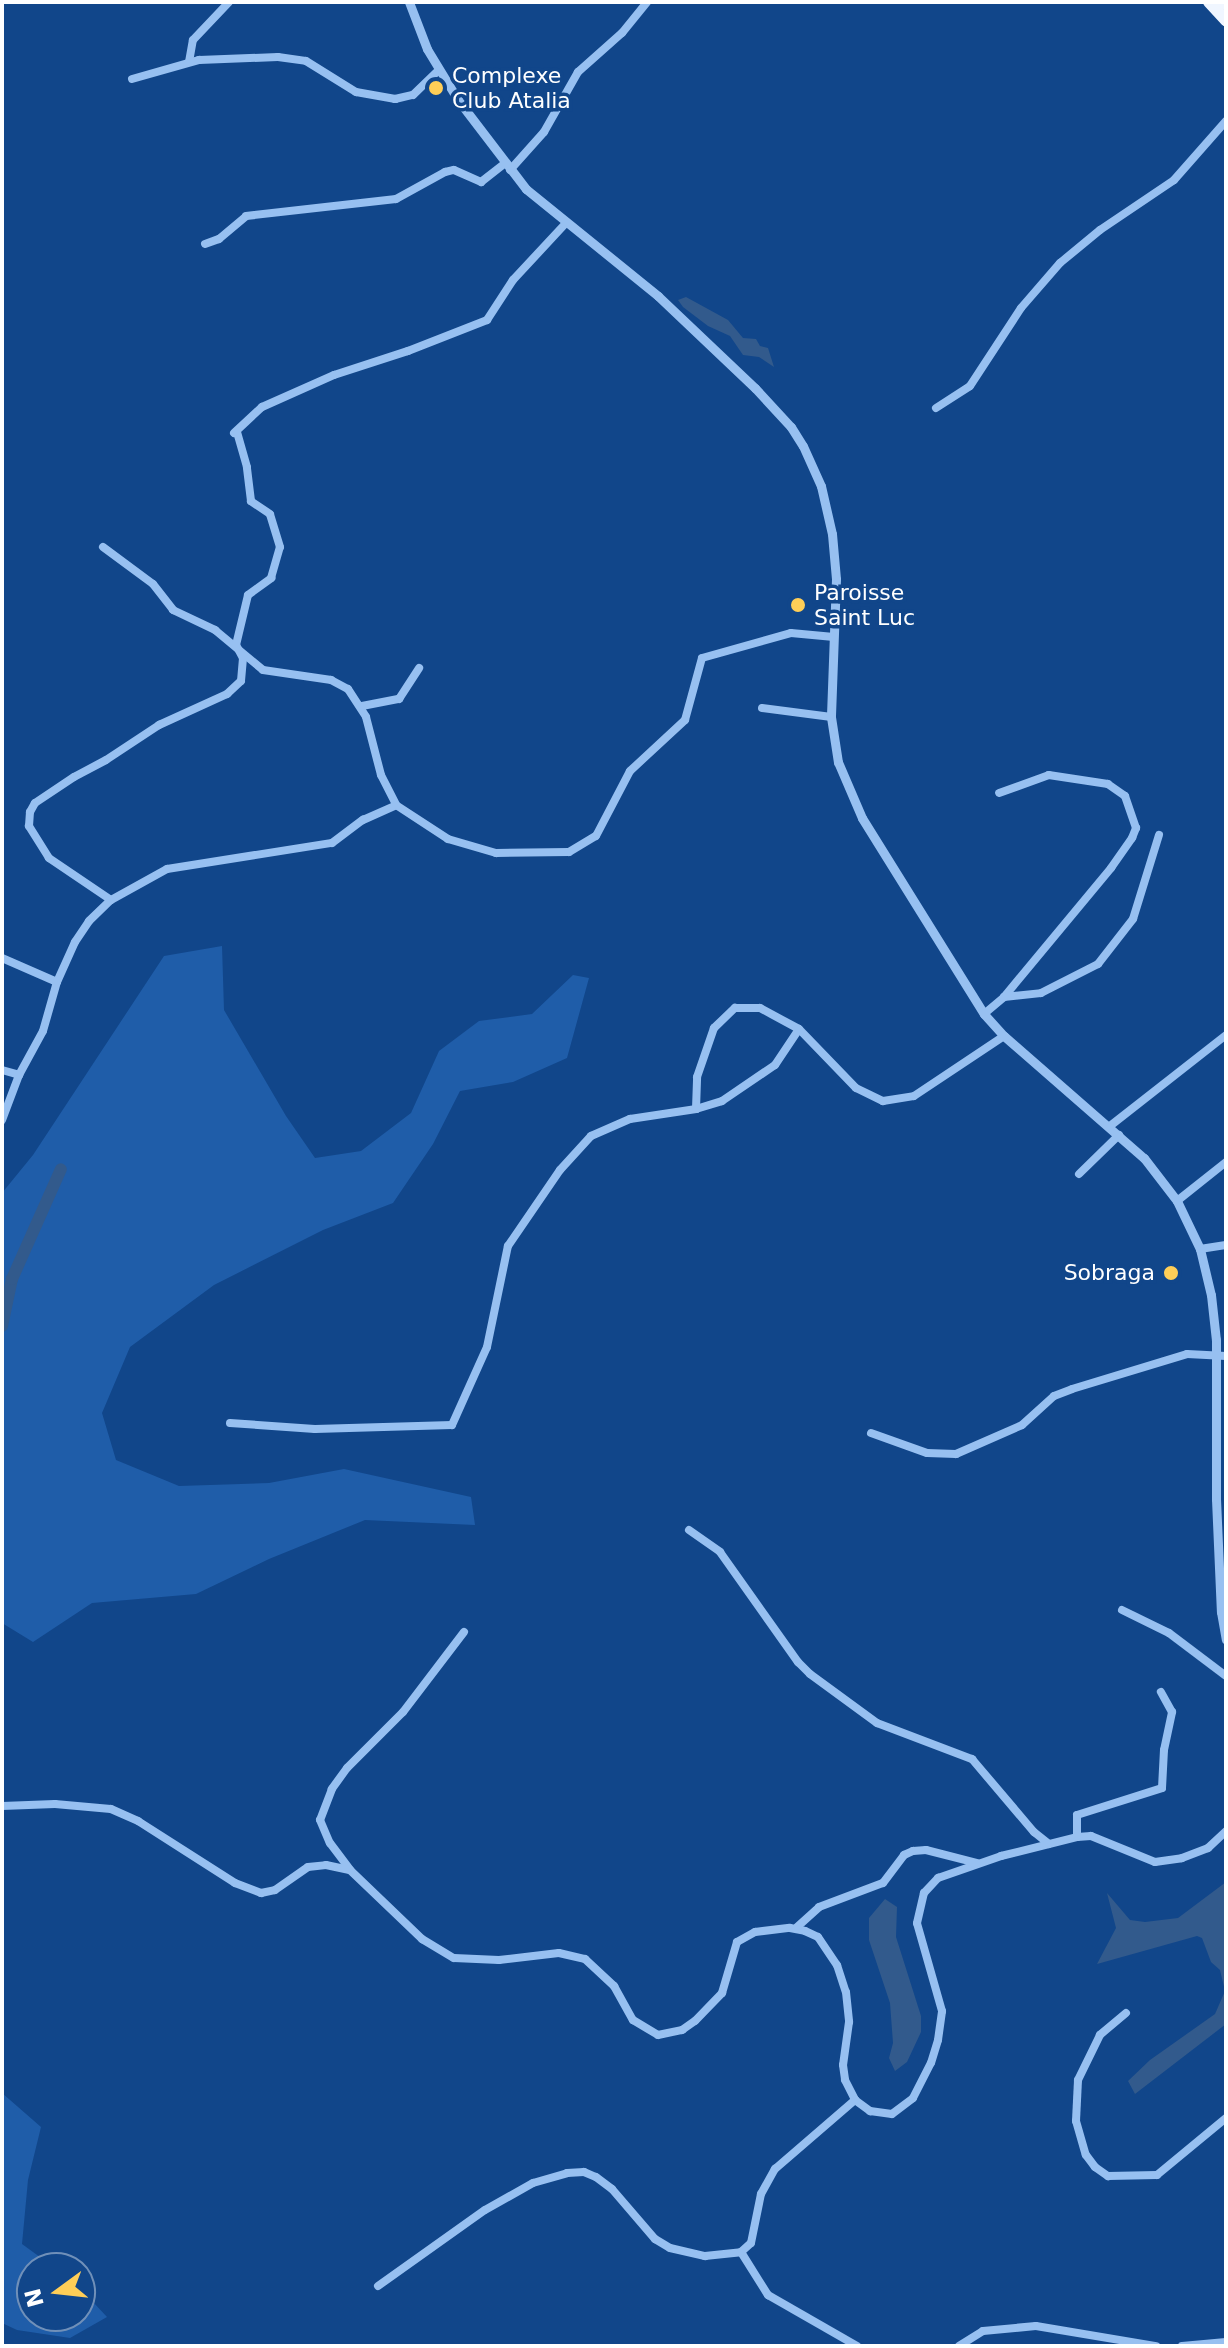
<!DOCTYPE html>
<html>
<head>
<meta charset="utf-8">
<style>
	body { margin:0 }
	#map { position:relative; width:1228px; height:2348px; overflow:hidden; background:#11468a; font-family:"DejaVu Sans",sans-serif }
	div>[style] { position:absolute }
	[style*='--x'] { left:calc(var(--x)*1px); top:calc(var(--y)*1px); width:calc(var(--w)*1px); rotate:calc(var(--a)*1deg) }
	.green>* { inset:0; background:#1f5da9 }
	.water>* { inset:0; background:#325a8c }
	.river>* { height:12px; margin:-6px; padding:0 6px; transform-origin:6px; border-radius:6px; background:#325a8c }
	.minor>* { height:8px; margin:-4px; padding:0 4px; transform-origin:4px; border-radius:4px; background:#97c0f1 }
	.tertiary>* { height:9px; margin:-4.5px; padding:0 4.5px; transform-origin:4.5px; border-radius:4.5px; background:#97c0f1 }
	.trunk>* { height:12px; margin:-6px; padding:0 6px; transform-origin:6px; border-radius:6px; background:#f0f6ff }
	.dots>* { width:22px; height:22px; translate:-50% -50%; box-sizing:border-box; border:4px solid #11468a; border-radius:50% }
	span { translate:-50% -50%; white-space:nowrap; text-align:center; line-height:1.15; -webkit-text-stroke:7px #11468a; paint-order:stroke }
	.poi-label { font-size:22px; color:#fff }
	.left { translate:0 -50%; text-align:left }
	.right { translate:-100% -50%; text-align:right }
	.frame { position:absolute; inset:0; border:4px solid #fff; pointer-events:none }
	.north { position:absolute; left:16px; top:2252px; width:80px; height:80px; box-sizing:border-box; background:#11468a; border:2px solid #7090b9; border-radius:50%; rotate:255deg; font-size:22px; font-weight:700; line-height:32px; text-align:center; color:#fff }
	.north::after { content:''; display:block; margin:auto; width:28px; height:36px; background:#ffce57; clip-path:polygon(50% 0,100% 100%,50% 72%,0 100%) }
</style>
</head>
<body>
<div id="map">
	<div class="green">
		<i style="clip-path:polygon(222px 946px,224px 1010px,286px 1116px,315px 1158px,361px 1151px,411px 1113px,439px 1051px,479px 1021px,532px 1014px,573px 975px,589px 978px,567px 1058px,513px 1082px,460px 1091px,433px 1144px,393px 1203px,323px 1230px,214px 1285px,130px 1347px,102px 1413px,116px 1460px,179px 1486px,269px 1483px,344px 1469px,471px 1497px,475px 1525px,365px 1520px,269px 1559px,196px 1594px,92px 1603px,33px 1642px,2px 1623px,2px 1193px,33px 1155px,164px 956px)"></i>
		<i style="clip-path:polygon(2px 2093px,41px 2127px,28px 2180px,22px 2244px,55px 2268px,32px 2268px,32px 2316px,80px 2316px,80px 2288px,107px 2317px,70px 2338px,17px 2330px,2px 2323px)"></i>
	</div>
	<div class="water">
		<i style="clip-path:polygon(686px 297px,728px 320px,743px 338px,756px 339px,760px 346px,768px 348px,774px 367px,759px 357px,743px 355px,730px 336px,708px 326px,683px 307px,678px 300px)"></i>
		<i style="clip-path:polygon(1226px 1882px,1226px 2024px,1135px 2094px,1128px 2081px,1150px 2060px,1215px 2014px,1225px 1991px,1220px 1970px,1211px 1962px,1202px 1938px,1197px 1936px,1097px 1964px,1116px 1928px,1107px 1893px,1130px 1920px,1145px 1922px,1178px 1918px)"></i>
		<i style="clip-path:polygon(885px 1899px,897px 1907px,896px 1937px,921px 2016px,921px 2032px,907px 2062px,895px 2071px,889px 2058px,893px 2043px,890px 2003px,869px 1940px,869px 1918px)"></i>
	</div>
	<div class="river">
		<i style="--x:2;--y:1326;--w:48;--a:-78"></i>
		<i style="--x:12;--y:1279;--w:120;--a:-66"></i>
	</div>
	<div class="minor">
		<i style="--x:189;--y:62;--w:22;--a:-80"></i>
		<i style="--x:193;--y:40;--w:52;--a:-46.5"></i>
		<i style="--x:132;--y:79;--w:70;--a:-15.8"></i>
		<i style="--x:199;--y:60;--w:79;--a:-2.2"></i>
		<i style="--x:278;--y:57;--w:28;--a:8"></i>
		<i style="--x:306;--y:61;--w:59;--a:31.8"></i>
		<i style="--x:356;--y:92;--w:40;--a:10"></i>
		<i style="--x:395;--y:99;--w:18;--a:-13"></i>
		<i style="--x:413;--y:95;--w:36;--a:-44"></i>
		<i style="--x:510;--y:170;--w:51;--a:-48.2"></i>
		<i style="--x:544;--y:132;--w:69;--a:-60.5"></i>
		<i style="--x:578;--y:72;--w:59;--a:-41.6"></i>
		<i style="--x:622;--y:33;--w:40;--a:-51"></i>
		<i style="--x:205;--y:244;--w:15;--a:-20"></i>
		<i style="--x:219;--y:239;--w:35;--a:-40"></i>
		<i style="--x:246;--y:216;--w:151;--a:-6.5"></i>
		<i style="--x:396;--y:199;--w:56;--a:-28.9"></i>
		<i style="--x:445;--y:172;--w:9;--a:-13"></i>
		<i style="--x:454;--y:170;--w:30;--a:24"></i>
		<i style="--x:481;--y:182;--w:29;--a:-38"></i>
		<i style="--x:936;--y:408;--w:40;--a:-32.9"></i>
		<i style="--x:970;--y:386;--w:93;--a:-56.8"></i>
		<i style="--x:1021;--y:308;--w:60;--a:-49.1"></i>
		<i style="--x:1060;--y:263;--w:52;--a:-39.5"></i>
		<i style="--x:1100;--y:230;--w:89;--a:-34"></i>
		<i style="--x:1174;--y:180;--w:79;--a:-48.6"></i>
		<i style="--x:234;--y:433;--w:38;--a:-43"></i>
		<i style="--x:262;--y:407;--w:79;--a:-24"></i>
		<i style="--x:334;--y:375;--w:78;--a:-18"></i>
		<i style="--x:408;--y:351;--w:85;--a:-21.4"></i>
		<i style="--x:487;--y:320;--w:48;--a:-57"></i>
		<i style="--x:513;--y:280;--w:78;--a:-47.1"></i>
		<i style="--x:103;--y:547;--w:62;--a:36.5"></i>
		<i style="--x:153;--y:584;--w:33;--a:52"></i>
		<i style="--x:173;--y:610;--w:47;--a:25.5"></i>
		<i style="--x:215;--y:630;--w:62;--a:39.8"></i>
		<i style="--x:263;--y:670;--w:69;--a:8.4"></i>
		<i style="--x:331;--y:680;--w:19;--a:28"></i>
		<i style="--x:348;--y:689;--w:33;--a:57"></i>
		<i style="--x:366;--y:717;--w:60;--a:75.5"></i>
		<i style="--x:381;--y:775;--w:34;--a:63"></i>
		<i style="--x:396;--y:805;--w:62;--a:33.2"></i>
		<i style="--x:448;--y:839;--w:50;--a:16.3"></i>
		<i style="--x:496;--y:853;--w:73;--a:-0.8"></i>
		<i style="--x:569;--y:852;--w:31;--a:-31"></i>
		<i style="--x:596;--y:836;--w:73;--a:-62.4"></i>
		<i style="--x:630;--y:771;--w:75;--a:-42.8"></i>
		<i style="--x:685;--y:720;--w:64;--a:-74.7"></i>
		<i style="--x:702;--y:658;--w:92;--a:-15.7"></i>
		<i style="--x:791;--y:633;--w:43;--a:5.3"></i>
		<i style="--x:362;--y:706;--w:38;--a:-11"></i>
		<i style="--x:399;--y:699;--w:37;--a:-57"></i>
		<i style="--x:762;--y:708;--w:70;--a:7.4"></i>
		<i style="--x:111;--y:900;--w:75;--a:-145.9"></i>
		<i style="--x:49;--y:858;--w:38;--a:-122"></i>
		<i style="--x:29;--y:826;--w:14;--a:-86"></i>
		<i style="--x:30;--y:812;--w:10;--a:-61"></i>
		<i style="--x:35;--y:803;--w:47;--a:-33.7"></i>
		<i style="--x:74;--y:777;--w:36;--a:-28"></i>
		<i style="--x:106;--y:760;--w:64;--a:-33.4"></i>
		<i style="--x:159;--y:725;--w:75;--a:-24.5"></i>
		<i style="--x:227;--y:694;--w:19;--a:-43"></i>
		<i style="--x:241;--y:681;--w:23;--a:-85"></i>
		<i style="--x:243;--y:658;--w:15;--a:-118"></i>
		<i style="--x:236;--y:645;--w:51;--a:-76.5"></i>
		<i style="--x:248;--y:595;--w:29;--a:-36"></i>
		<i style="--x:271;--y:578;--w:32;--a:-74"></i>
		<i style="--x:280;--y:547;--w:34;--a:-107"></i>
		<i style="--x:270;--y:514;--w:23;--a:-146"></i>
		<i style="--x:251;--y:501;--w:34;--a:-97"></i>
		<i style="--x:247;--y:467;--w:37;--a:-106"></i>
		<i style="--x:2;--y:958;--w:60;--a:23.6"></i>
		<i style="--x:1004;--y:997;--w:37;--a:-6"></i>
		<i style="--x:1041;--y:993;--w:64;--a:-27"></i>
		<i style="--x:1098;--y:964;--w:57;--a:-52.1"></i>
		<i style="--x:1133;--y:919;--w:88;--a:-72.8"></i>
		<i style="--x:984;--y:1014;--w:26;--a:-40"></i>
		<i style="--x:1004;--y:997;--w:168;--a:-50.3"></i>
		<i style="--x:1111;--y:868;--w:37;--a:-55"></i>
		<i style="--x:1132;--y:838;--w:11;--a:-68"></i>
		<i style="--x:1136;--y:828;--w:34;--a:-109"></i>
		<i style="--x:1125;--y:796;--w:21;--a:-145"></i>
		<i style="--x:1108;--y:784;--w:60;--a:-171.3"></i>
		<i style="--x:1049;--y:775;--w:53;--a:160.2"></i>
		<i style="--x:2;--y:1070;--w:18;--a:16"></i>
		<i style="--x:696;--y:1109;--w:27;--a:-17"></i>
		<i style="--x:722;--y:1101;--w:64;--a:-34.2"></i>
		<i style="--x:775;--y:1065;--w:43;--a:-56.3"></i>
		<i style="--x:2;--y:1120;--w:48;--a:-69.3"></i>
		<i style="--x:19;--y:1075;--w:50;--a:-61.4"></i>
		<i style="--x:43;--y:1031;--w:51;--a:-74.1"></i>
		<i style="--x:57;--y:982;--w:44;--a:-65.8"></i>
		<i style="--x:75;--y:942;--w:25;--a:-56"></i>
		<i style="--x:89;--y:921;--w:30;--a:-44"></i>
		<i style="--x:111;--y:900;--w:64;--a:-29"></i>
		<i style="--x:167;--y:869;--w:167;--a:-9"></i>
		<i style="--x:332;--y:843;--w:39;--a:-37"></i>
		<i style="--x:363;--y:820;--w:36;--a:-24"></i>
		<i style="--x:1110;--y:1126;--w:147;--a:-38.1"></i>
		<i style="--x:1079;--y:1174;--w:56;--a:-44.3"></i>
		<i style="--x:1177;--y:1201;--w:63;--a:-38.5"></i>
		<i style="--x:1200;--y:1249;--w:26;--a:-9"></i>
		<i style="--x:230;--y:1423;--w:85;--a:4"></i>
		<i style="--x:315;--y:1429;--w:137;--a:-1.7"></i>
		<i style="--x:452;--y:1425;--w:85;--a:-65.8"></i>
		<i style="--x:487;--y:1347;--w:103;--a:-78.3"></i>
		<i style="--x:508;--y:1246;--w:92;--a:-55.6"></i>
		<i style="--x:560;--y:1170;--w:46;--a:-47.6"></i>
		<i style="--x:591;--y:1136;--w:43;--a:-23.6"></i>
		<i style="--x:630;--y:1119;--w:67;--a:-8.6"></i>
		<i style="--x:696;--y:1109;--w:32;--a:-88"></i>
		<i style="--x:697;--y:1077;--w:52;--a:-70.9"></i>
		<i style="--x:714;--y:1028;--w:29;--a:-44"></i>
		<i style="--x:735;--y:1008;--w:25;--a:0"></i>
		<i style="--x:760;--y:1008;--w:44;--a:28.3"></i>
		<i style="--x:799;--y:1029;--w:82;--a:46"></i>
		<i style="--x:856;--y:1088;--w:30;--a:26"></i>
		<i style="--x:883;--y:1101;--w:31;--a:-9"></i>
		<i style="--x:914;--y:1096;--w:108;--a:-33.7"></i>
		<i style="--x:871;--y:1433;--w:59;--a:19.7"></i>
		<i style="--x:927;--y:1453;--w:29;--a:2"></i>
		<i style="--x:956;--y:1454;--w:72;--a:-23.7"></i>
		<i style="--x:1022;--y:1425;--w:43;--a:-42.2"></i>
		<i style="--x:1054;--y:1396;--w:19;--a:-21"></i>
		<i style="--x:1072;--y:1389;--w:120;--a:-16.9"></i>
		<i style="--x:1187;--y:1354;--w:39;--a:3"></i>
		<i style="--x:689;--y:1530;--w:38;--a:35"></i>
		<i style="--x:720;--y:1552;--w:135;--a:54.7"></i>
		<i style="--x:798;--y:1662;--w:17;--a:45"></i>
		<i style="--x:810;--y:1674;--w:83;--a:36.2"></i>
		<i style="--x:877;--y:1723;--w:102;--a:20.8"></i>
		<i style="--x:972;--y:1759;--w:96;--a:49.7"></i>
		<i style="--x:1034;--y:1832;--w:19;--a:39"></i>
		<i style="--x:1122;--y:1610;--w:52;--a:26.1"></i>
		<i style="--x:1169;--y:1633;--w:71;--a:37"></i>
		<i style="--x:464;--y:1632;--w:101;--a:127.3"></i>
		<i style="--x:403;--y:1712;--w:79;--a:135"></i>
		<i style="--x:347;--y:1768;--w:26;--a:126"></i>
		<i style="--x:332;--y:1789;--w:33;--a:111"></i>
		<i style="--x:320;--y:1820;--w:25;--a:67"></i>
		<i style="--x:330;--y:1843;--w:34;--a:53"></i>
		<i style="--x:350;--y:1870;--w:100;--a:43.8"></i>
		<i style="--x:422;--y:1939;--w:37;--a:31"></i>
		<i style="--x:454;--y:1958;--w:45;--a:2.5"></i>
		<i style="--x:499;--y:1960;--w:60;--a:-6.7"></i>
		<i style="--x:559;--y:1953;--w:27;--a:13"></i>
		<i style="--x:585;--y:1959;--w:40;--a:43"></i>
		<i style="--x:614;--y:1986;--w:39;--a:61"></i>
		<i style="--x:633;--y:2020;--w:29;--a:31"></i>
		<i style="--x:658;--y:2035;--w:25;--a:-12"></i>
		<i style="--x:682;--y:2030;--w:16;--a:-35"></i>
		<i style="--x:695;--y:2021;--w:39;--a:-46"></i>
		<i style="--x:722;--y:1993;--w:53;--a:-73.6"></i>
		<i style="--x:737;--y:1942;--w:21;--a:-29"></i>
		<i style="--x:755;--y:1932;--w:35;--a:-7"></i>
		<i style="--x:790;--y:1928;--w:15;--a:11"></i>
		<i style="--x:805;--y:1931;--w:14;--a:25"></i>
		<i style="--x:818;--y:1937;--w:34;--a:56"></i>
		<i style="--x:837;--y:1965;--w:28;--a:72"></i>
		<i style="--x:846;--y:1992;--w:30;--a:84"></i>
		<i style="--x:849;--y:2022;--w:43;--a:97.9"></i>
		<i style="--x:843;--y:2065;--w:15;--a:82"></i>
		<i style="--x:845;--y:2080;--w:22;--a:63"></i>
		<i style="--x:855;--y:2100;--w:19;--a:36"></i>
		<i style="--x:870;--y:2111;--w:22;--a:8"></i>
		<i style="--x:892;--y:2114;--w:26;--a:-37"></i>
		<i style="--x:913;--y:2098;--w:39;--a:-63"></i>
		<i style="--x:931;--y:2063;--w:24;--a:-73"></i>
		<i style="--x:938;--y:2040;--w:29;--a:-82"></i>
		<i style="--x:942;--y:2011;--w:91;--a:-105.9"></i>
		<i style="--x:917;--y:1923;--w:31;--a:-77"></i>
		<i style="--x:924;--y:1893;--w:21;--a:-47"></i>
		<i style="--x:938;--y:1878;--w:67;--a:-19.2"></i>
		<i style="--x:1001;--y:1856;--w:78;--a:-14"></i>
		<i style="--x:1077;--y:1837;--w:14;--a:-4"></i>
		<i style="--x:1091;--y:1836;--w:69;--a:22.1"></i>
		<i style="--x:1155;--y:1862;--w:27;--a:-8"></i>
		<i style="--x:1182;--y:1858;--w:28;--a:-21"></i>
		<i style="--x:1208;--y:1848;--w:25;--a:-43"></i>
		<i style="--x:2;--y:1806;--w:53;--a:-2.2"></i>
		<i style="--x:55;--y:1804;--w:56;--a:5.1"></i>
		<i style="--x:111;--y:1809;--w:30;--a:24"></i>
		<i style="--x:138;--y:1821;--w:115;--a:32.6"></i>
		<i style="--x:235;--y:1883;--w:28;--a:21"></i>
		<i style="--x:261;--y:1893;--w:14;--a:-12"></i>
		<i style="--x:275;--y:1890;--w:40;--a:-34.9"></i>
		<i style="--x:308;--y:1867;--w:18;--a:-6"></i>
		<i style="--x:326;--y:1865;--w:24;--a:12"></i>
		<i style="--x:1077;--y:1837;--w:22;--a:-90"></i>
		<i style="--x:1077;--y:1815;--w:89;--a:-17.6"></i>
		<i style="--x:1162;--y:1788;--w:38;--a:-87"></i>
		<i style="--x:1164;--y:1750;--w:39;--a:-78"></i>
		<i style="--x:1172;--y:1712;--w:23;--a:-119"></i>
		<i style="--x:796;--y:1928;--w:31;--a:-42"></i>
		<i style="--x:819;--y:1907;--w:68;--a:-20.6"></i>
		<i style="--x:883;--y:1883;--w:35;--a:-53"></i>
		<i style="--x:904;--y:1855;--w:10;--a:-24"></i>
		<i style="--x:913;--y:1851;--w:13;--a:-4"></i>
		<i style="--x:926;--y:1850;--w:53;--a:14.3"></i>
		<i style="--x:1126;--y:2013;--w:34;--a:140"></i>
		<i style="--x:1100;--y:2035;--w:50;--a:116.1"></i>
		<i style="--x:1078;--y:2080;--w:41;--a:92.8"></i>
		<i style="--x:1076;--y:2121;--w:35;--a:74"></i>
		<i style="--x:1086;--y:2155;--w:15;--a:53"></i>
		<i style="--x:1095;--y:2167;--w:16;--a:35"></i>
		<i style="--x:1108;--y:2176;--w:49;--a:-1.2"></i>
		<i style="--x:1157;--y:2175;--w:89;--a:-39.6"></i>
		<i style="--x:741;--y:2252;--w:51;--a:57.9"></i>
		<i style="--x:768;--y:2295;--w:103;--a:29.8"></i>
		<i style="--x:378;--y:2286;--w:131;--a:-35.4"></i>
		<i style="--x:485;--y:2210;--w:55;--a:-29.4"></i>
		<i style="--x:533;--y:2183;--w:35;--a:-16"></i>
		<i style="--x:567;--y:2173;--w:17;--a:-3"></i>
		<i style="--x:584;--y:2172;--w:13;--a:23"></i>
		<i style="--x:596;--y:2177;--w:20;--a:37"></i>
		<i style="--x:612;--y:2189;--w:66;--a:49.3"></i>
		<i style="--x:655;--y:2239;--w:17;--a:31"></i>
		<i style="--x:670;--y:2248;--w:36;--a:13"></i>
		<i style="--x:705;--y:2256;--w:36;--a:-6"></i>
		<i style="--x:741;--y:2252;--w:13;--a:-42"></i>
		<i style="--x:751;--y:2243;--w:50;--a:-78.5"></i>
		<i style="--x:761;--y:2194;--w:29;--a:-61"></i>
		<i style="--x:775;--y:2169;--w:106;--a:-40.8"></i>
		<i style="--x:959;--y:2346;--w:28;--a:-32"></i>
		<i style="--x:983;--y:2331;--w:53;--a:-5.4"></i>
		<i style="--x:1036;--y:2326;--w:122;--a:9.5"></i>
		<i style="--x:1182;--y:2346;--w:44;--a:-5.2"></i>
	</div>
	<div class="tertiary">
		<i style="--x:409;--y:2;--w:50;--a:69"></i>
		<i style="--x:427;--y:49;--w:60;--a:58.7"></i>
		<i style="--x:458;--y:100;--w:112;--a:52.6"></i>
		<i style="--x:526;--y:189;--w:170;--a:39"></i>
		<i style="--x:658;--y:296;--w:134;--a:43.5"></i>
		<i style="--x:755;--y:388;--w:53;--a:47.3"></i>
		<i style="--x:791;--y:427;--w:22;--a:58"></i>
		<i style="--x:803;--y:446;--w:44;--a:65.8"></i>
		<i style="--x:821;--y:486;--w:49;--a:77.1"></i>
		<i style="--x:832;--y:534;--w:45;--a:84.9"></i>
		<i style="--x:836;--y:579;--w:138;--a:92.1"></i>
		<i style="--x:831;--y:717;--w:46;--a:81.2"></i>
		<i style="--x:838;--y:762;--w:61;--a:66.8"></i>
		<i style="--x:862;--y:818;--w:231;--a:58.1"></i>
		<i style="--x:984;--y:1014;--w:30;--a:48"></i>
		<i style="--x:1004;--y:1036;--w:186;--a:41.1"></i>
		<i style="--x:1144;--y:1158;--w:54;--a:52.5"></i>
		<i style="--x:1177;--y:1201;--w:53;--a:64.4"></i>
		<i style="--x:1200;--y:1249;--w:47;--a:76.6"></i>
		<i style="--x:1211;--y:1295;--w:45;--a:83.7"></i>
		<i style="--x:1216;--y:1340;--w:159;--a:90"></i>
		<i style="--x:1216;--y:1499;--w:113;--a:87.5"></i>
		<i style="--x:1221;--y:1612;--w:28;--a:80"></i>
	</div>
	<div class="trunk">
		<i style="--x:1209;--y:2;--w:25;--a:47"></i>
		<i style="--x:1224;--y:2;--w:3;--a:45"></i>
	</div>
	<div class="dots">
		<i style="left:436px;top:88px;background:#ffce57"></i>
		<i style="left:798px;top:605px;background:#ffce57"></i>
		<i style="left:1171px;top:1273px;background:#ffce57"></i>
	</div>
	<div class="poi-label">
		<span class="left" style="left:452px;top:88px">Complexe<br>Club Atalia</span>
		<span class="left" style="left:814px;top:605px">Paroisse<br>Saint Luc</span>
		<span class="right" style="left:1155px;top:1273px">Sobraga</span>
	</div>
	<div class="frame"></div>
	<div class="north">N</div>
</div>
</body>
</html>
